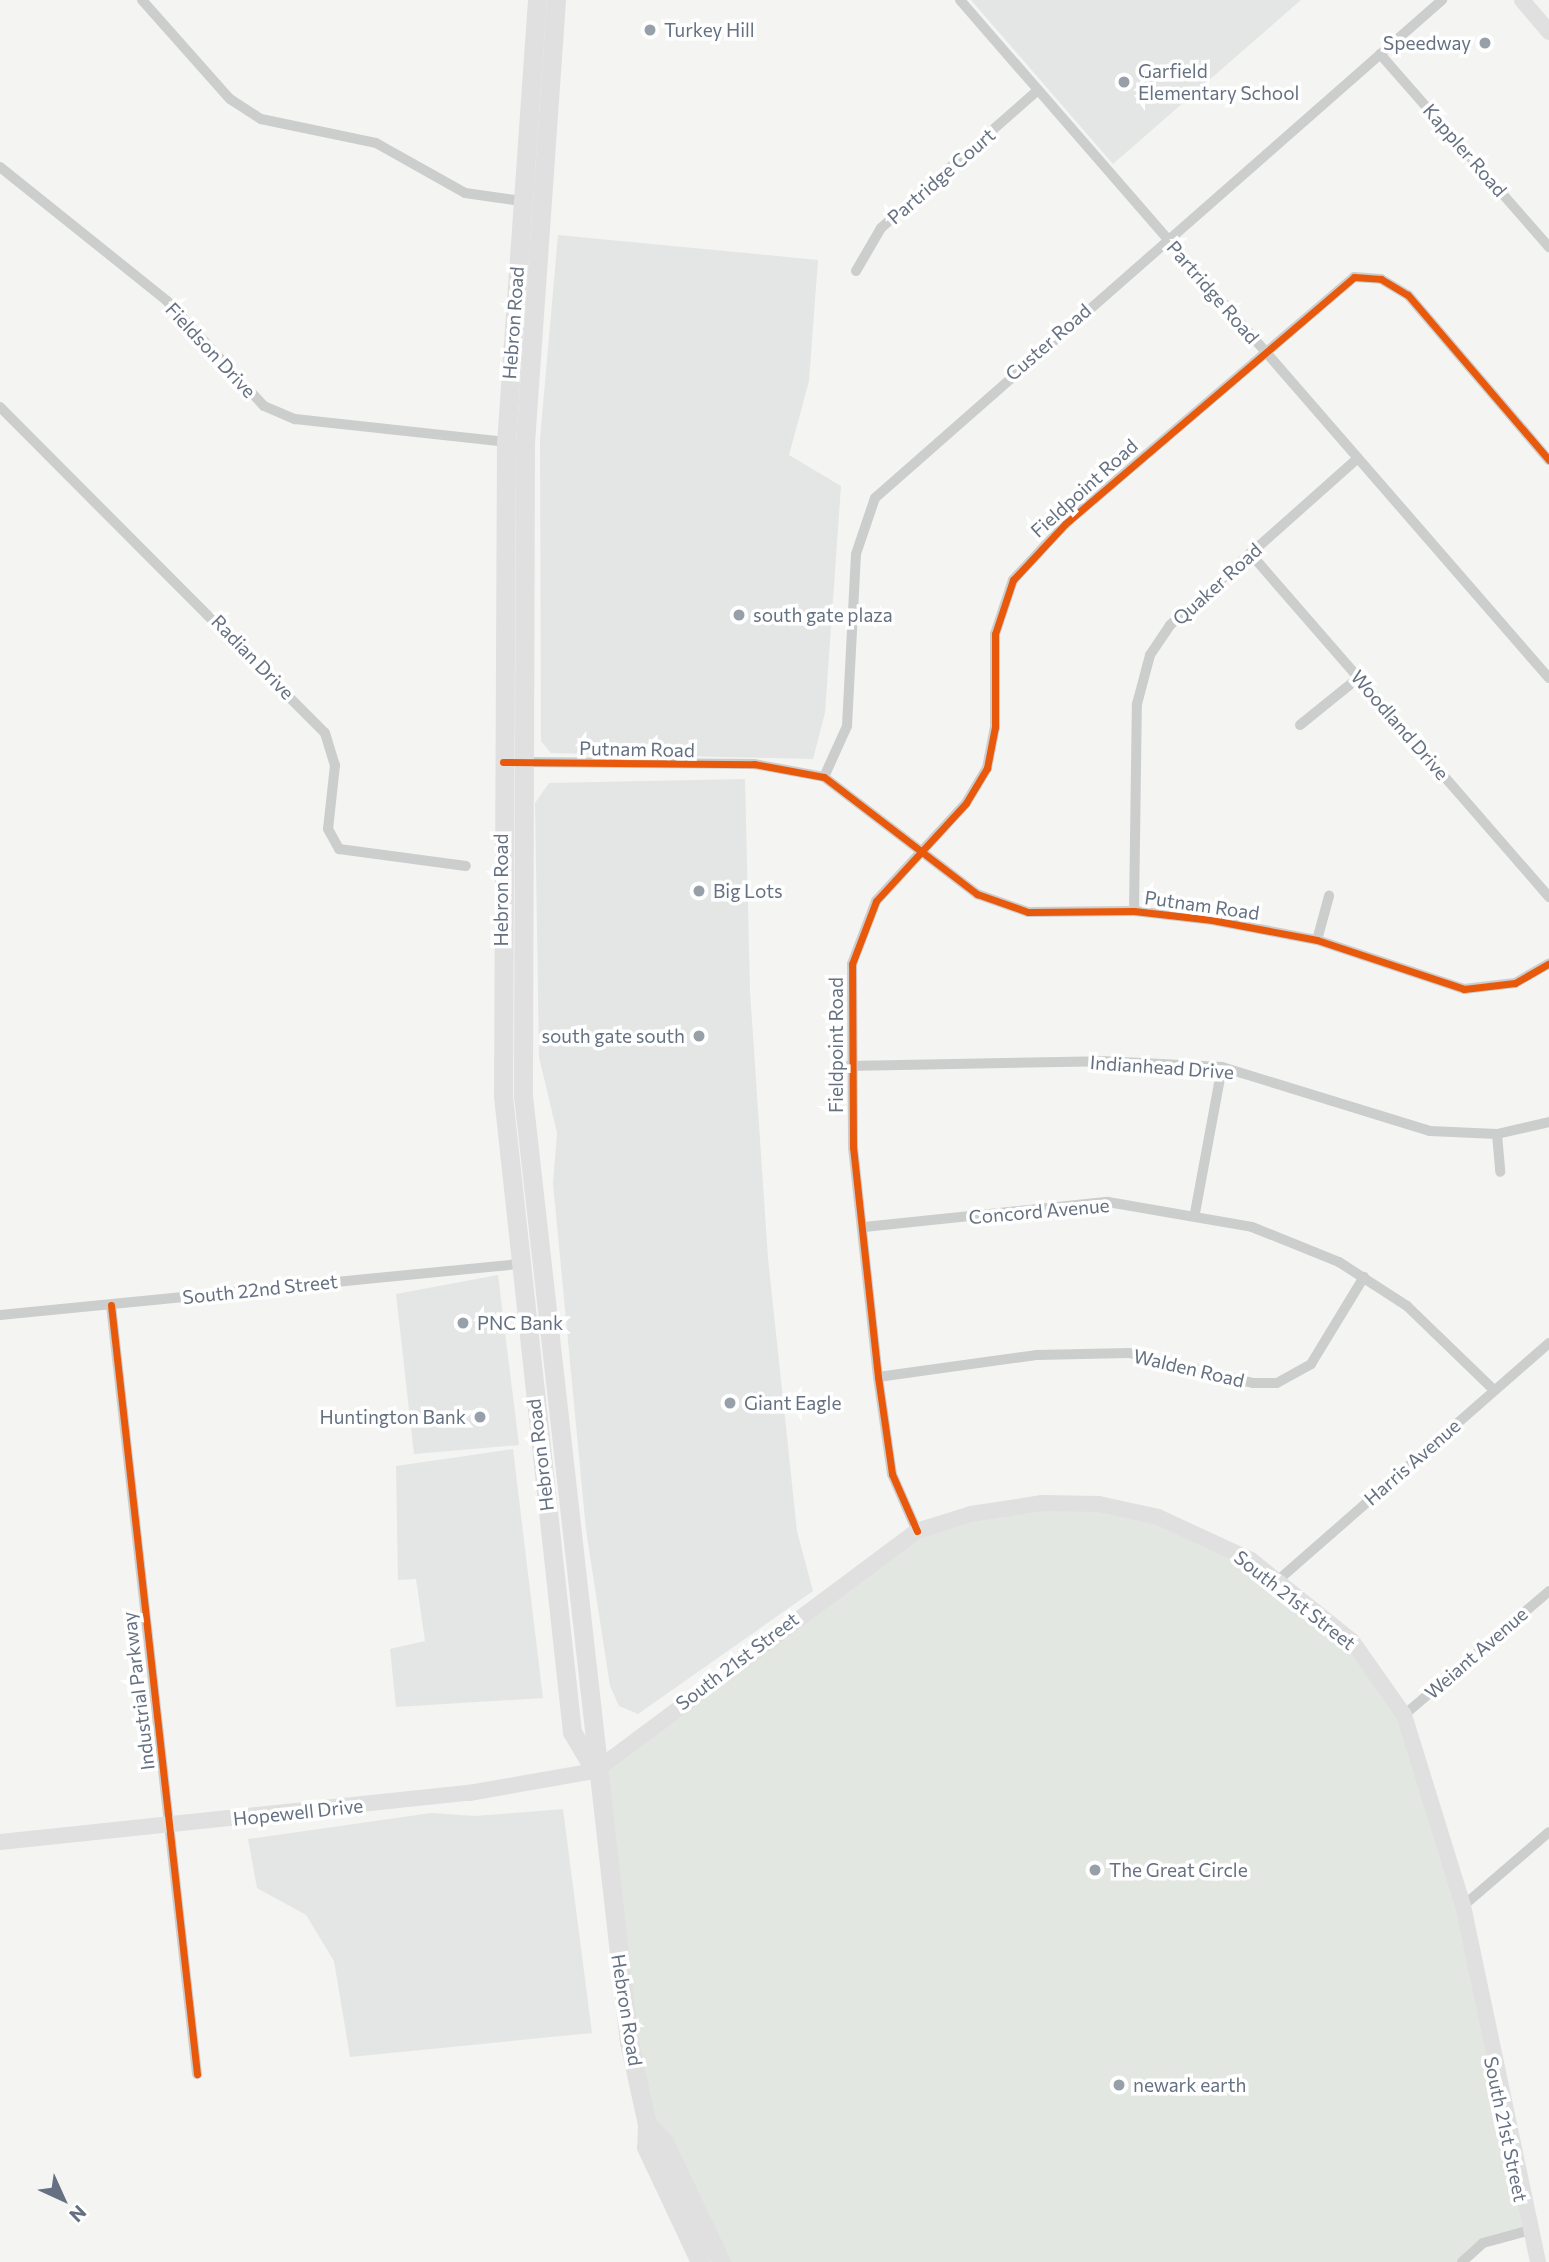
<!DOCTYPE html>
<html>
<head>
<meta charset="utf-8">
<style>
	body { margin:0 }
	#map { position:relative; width:1549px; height:2262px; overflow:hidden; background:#f4f4f2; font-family:Commissioner,sans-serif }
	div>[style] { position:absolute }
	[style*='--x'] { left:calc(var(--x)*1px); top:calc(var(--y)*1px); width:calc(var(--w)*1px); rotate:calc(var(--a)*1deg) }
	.built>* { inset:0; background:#e4e5e5 }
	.green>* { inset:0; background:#e3e7e1 }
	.street>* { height:10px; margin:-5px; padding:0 5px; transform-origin:5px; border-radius:5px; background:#cccdcd }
	.secondary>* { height:16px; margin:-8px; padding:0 8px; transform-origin:8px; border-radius:8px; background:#e0e0e1 }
	.highway>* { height:19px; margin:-9.5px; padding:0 9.5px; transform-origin:9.5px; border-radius:9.5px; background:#e0e0e1 }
	.cycleway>* { height:7px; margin:-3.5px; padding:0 3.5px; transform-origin:3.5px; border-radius:3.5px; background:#e8590c }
	.dots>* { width:19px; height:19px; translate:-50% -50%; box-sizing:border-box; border:4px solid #fff; border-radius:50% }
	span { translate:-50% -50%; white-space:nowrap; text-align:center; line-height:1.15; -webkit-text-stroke:7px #fff; paint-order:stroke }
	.poi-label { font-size:19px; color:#657182 }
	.left { translate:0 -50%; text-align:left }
	.right { translate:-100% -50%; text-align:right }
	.street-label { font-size:19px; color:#657182 }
	.north { position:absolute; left:28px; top:2164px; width:70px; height:70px; -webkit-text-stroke:5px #fff; paint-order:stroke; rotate:135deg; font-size:19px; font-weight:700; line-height:28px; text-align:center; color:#657182 }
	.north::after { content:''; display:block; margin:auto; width:24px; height:32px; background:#657182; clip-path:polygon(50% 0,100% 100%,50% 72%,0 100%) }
</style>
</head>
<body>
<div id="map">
	<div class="built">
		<i style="clip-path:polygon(971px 0,1301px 0,1113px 164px)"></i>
		<i style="clip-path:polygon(558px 235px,818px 260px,809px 381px,789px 455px,841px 486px,825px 713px,813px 759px,551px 753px,541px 741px,540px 439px)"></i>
		<i style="clip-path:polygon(745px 779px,750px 991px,768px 1258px,797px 1531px,813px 1591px,638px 1714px,619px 1706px,610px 1686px,586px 1530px,553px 1183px,557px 1133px,539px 1057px,535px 803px,549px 783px)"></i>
		<i style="clip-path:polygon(498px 1275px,519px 1445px,414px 1454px,396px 1294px)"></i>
		<i style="clip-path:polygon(513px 1449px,543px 1698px,396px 1707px,390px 1649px,425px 1641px,416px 1579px,398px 1580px,396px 1466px)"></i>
		<i style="clip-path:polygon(563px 1809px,592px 2033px,350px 2057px,334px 1961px,306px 1915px,257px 1888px,248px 1839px,431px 1813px,475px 1816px)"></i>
	</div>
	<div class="green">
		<i style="clip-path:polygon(1068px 1502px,1213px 1538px,1373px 1667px,1427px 1774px,1527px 2231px,1507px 2232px,1462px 2262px,721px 2262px,647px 2124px,595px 1771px,917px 1531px)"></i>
	</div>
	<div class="street">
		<i style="--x:142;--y:0;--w:132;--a:48.4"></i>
		<i style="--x:230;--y:99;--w:37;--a:33"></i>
		<i style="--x:261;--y:119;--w:117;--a:11.8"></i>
		<i style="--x:376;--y:143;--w:102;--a:29.3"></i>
		<i style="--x:465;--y:193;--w:57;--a:8.1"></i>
		<i style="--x:960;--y:0;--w:898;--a:49.02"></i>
		<i style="--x:1380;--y:54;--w:257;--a:48.8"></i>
		<i style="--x:0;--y:167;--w:214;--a:38.7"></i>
		<i style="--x:167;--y:301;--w:143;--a:47.3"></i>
		<i style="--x:264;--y:406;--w:34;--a:23"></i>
		<i style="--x:295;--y:419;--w:212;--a:6.2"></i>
		<i style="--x:856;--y:271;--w:50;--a:-59.8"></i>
		<i style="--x:881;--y:228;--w:209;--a:-41.3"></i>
		<i style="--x:0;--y:407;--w:460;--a:45.1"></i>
		<i style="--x:325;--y:733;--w:34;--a:73"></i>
		<i style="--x:335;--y:765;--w:64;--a:96.2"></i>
		<i style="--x:328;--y:829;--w:23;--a:61"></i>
		<i style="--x:339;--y:849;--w:128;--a:7.6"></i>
		<i style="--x:1250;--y:553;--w:456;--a:49"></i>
		<i style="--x:1300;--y:725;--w:75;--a:-39"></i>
		<i style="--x:521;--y:762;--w:233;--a:0.5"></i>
		<i style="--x:754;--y:764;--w:71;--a:10.5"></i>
		<i style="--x:824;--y:777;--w:193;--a:37.4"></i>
		<i style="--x:977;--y:894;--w:54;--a:19.4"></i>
		<i style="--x:1028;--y:912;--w:106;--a:-0.5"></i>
		<i style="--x:1134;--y:911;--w:79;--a:6.6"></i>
		<i style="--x:1212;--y:920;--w:107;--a:10.8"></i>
		<i style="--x:1317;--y:940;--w:155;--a:18.4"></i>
		<i style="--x:1464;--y:989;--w:51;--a:-6.7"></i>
		<i style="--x:1515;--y:983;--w:39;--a:-30"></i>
		<i style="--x:824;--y:777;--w:56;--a:-65.7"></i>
		<i style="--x:847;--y:726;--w:172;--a:-87"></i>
		<i style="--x:856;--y:554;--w:59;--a:-71.3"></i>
		<i style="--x:875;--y:498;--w:755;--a:-41.29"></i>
		<i style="--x:1134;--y:911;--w:207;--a:-89.2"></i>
		<i style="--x:1137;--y:704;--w:51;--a:-75.1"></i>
		<i style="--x:1150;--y:655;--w:36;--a:-56"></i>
		<i style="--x:1170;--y:625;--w:251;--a:-41.6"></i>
		<i style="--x:1317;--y:940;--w:46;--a:-74.7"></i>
		<i style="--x:848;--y:1066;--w:253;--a:-1.1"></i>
		<i style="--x:1101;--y:1061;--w:121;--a:2.8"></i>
		<i style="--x:1222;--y:1067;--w:218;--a:17.1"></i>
		<i style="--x:1430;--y:1131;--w:67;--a:2.6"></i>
		<i style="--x:1497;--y:1134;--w:53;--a:-13"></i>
		<i style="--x:1497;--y:1134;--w:38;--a:85"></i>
		<i style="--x:1195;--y:1213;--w:148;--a:-79.5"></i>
		<i style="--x:864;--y:1227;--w:245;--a:-5.9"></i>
		<i style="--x:1108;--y:1202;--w:146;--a:9.8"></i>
		<i style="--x:1252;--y:1227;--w:94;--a:21.9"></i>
		<i style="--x:1339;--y:1262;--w:81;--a:32.9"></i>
		<i style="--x:1407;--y:1306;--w:121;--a:44"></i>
		<i style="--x:111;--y:1305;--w:774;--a:83.62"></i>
		<i style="--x:0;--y:1315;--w:521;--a:-5.61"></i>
		<i style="--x:878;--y:1377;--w:161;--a:-7.9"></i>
		<i style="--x:1037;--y:1355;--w:92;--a:-1.2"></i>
		<i style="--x:1129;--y:1353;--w:128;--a:13.6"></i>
		<i style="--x:1253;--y:1383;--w:24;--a:0"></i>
		<i style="--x:1277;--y:1383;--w:39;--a:-29"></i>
		<i style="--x:1311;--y:1364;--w:102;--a:-58.7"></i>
		<i style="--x:917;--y:1531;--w:62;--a:-113.7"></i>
		<i style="--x:892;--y:1474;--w:98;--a:-98.2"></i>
		<i style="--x:878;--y:1377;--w:231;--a:-96.2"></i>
		<i style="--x:853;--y:1147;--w:183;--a:-90.3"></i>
		<i style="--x:852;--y:964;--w:67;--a:-69.1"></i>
		<i style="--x:876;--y:901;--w:133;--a:-47.4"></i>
		<i style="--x:966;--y:803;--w:41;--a:-59"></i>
		<i style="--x:987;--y:768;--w:42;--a:-79"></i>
		<i style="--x:995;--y:727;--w:93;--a:-90"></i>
		<i style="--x:995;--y:634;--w:57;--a:-71.6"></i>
		<i style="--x:1013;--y:580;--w:76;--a:-47.1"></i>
		<i style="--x:1065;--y:524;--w:380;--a:-40.5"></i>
		<i style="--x:1354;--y:277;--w:27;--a:4"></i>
		<i style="--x:1381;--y:279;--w:31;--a:31"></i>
		<i style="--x:1408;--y:295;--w:217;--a:49.5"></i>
		<i style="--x:1276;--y:1582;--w:363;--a:-41.2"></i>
		<i style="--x:1404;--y:1715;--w:191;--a:-40.5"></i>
		<i style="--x:1463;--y:1906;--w:113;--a:-40.7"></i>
		<i style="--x:1462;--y:2262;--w:28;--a:-42"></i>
		<i style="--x:1483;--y:2243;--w:46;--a:-15.3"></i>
	</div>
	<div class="secondary">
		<i style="--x:1522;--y:0;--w:42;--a:49.8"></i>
		<i style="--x:0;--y:1842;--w:472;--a:-6"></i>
		<i style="--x:469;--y:1793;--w:128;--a:-9.9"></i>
		<i style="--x:595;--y:1771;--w:402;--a:-36.7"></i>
		<i style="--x:917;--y:1531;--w:57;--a:-17.5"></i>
		<i style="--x:971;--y:1514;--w:72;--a:-8.8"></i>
		<i style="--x:1042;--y:1503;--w:57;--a:1"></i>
		<i style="--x:1099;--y:1504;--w:60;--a:12.4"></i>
		<i style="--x:1158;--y:1517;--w:102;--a:24.8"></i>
		<i style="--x:1251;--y:1560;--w:129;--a:38.7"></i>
		<i style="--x:1352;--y:1641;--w:90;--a:54.9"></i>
		<i style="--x:1404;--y:1715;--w:200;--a:72.8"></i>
		<i style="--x:1463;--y:1906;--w:364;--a:78.1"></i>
	</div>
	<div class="highway">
		<i style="--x:537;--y:0;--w:443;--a:94"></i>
		<i style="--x:506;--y:442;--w:654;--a:90.26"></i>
		<i style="--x:503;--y:1096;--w:640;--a:83.81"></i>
		<i style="--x:572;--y:1732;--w:43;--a:59.3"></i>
		<i style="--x:556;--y:0;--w:444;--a:94"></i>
		<i style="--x:525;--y:443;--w:653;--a:90.18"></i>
		<i style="--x:523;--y:1096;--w:952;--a:83.61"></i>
		<i style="--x:629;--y:2042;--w:84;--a:77.6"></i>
		<i style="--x:647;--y:2124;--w:23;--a:92"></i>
		<i style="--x:646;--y:2147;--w:127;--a:64.8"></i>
		<i style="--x:647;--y:2124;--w:25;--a:47"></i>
		<i style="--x:664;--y:2142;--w:133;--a:64.6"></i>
	</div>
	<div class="cycleway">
		<i style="--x:503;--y:762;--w:251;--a:0.5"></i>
		<i style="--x:754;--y:764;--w:71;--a:10.5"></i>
		<i style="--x:824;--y:777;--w:193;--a:37.4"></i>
		<i style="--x:977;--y:894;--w:54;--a:19.4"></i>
		<i style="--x:1028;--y:912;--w:106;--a:-0.5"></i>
		<i style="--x:1134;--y:911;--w:79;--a:6.6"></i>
		<i style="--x:1212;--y:920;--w:107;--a:10.8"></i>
		<i style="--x:1317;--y:940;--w:155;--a:18.4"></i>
		<i style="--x:1464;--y:989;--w:51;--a:-6.7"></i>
		<i style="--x:1515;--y:983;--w:39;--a:-30"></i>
		<i style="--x:111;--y:1305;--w:774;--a:83.62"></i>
		<i style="--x:917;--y:1531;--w:62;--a:-113.7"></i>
		<i style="--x:892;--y:1474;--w:98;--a:-98.2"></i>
		<i style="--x:878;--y:1377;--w:231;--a:-96.2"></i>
		<i style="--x:853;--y:1147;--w:183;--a:-90.3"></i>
		<i style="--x:852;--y:964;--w:67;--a:-69.1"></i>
		<i style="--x:876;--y:901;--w:133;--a:-47.4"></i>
		<i style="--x:966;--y:803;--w:41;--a:-59"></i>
		<i style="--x:987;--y:768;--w:42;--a:-79"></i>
		<i style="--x:995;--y:727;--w:93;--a:-90"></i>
		<i style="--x:995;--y:634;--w:57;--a:-71.6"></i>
		<i style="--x:1013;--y:580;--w:76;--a:-47.1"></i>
		<i style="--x:1065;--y:524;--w:380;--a:-40.5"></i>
		<i style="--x:1354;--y:277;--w:27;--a:4"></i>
		<i style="--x:1381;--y:279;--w:31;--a:31"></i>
		<i style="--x:1408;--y:295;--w:217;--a:49.5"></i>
	</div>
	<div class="dots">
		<i style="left:650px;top:30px;background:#979fa9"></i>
		<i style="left:1485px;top:43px;background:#979fa9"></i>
		<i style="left:1124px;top:82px;background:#979fa9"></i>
		<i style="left:739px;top:615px;background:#979fa9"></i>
		<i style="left:699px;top:891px;background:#979fa9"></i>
		<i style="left:699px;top:1036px;background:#979fa9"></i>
		<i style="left:463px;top:1323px;background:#979fa9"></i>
		<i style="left:730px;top:1403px;background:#979fa9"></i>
		<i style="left:480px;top:1417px;background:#979fa9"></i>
		<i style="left:1095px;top:1870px;background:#979fa9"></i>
		<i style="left:1119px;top:2085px;background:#979fa9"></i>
	</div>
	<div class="poi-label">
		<span class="left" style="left:664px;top:30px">Turkey Hill</span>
		<span class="right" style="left:1471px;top:43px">Speedway</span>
		<span class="left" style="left:1138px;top:82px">Garfield<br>Elementary School</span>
		<span class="left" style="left:753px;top:615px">south gate plaza</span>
		<span class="left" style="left:713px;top:891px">Big Lots</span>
		<span class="right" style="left:685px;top:1036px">south gate south</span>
		<span class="left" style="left:477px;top:1323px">PNC Bank</span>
		<span class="left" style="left:744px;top:1403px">Giant Eagle</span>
		<span class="right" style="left:466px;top:1417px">Huntington Bank</span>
		<span class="left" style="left:1109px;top:1870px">The Great Circle</span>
		<span class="left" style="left:1133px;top:2085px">newark earth</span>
	</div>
	<div class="street-label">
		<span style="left:1465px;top:150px;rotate:49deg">Kappler Road</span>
		<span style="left:941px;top:176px;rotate:-41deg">Partridge Court</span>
		<span style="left:1213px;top:292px;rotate:49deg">Partridge Road</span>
		<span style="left:513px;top:323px;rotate:-86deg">Hebron Road</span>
		<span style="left:1048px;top:342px;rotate:-41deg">Custer Road</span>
		<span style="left:211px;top:350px;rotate:47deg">Fieldson Drive</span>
		<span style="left:1084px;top:488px;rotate:-42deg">Fieldpoint Road</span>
		<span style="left:1217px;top:584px;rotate:-42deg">Quaker Road</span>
		<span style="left:253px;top:657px;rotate:46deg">Radian Drive</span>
		<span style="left:1400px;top:725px;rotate:49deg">Woodland Drive</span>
		<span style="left:637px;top:749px;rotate:1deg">Putnam Road</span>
		<span style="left:501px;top:890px;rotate:-90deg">Hebron Road</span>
		<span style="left:1202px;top:905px;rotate:8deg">Putnam Road</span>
		<span style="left:836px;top:1045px;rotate:-90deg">Fieldpoint Road</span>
		<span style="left:1162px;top:1067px;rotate:4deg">Indianhead Drive</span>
		<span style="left:1039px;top:1211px;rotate:-5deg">Concord Avenue</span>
		<span style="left:260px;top:1289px;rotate:-6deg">South 22nd Street</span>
		<span style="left:1189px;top:1368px;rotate:13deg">Walden Road</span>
		<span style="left:540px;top:1455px;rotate:-97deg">Hebron Road</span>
		<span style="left:1412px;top:1462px;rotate:-41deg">Harris Avenue</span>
		<span style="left:1295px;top:1600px;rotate:38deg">South 21st Street</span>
		<span style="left:1476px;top:1653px;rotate:-41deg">Weiant Avenue</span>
		<span style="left:737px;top:1661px;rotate:-37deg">South 21st Street</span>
		<span style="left:138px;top:1691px;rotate:-97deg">Industrial Parkway</span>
		<span style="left:298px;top:1812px;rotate:-6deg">Hopewell Drive</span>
		<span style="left:627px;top:2010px;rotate:81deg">Hebron Road</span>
		<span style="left:1506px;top:2129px;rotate:78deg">South 21st Street</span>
	</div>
	<div class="north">N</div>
</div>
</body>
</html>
